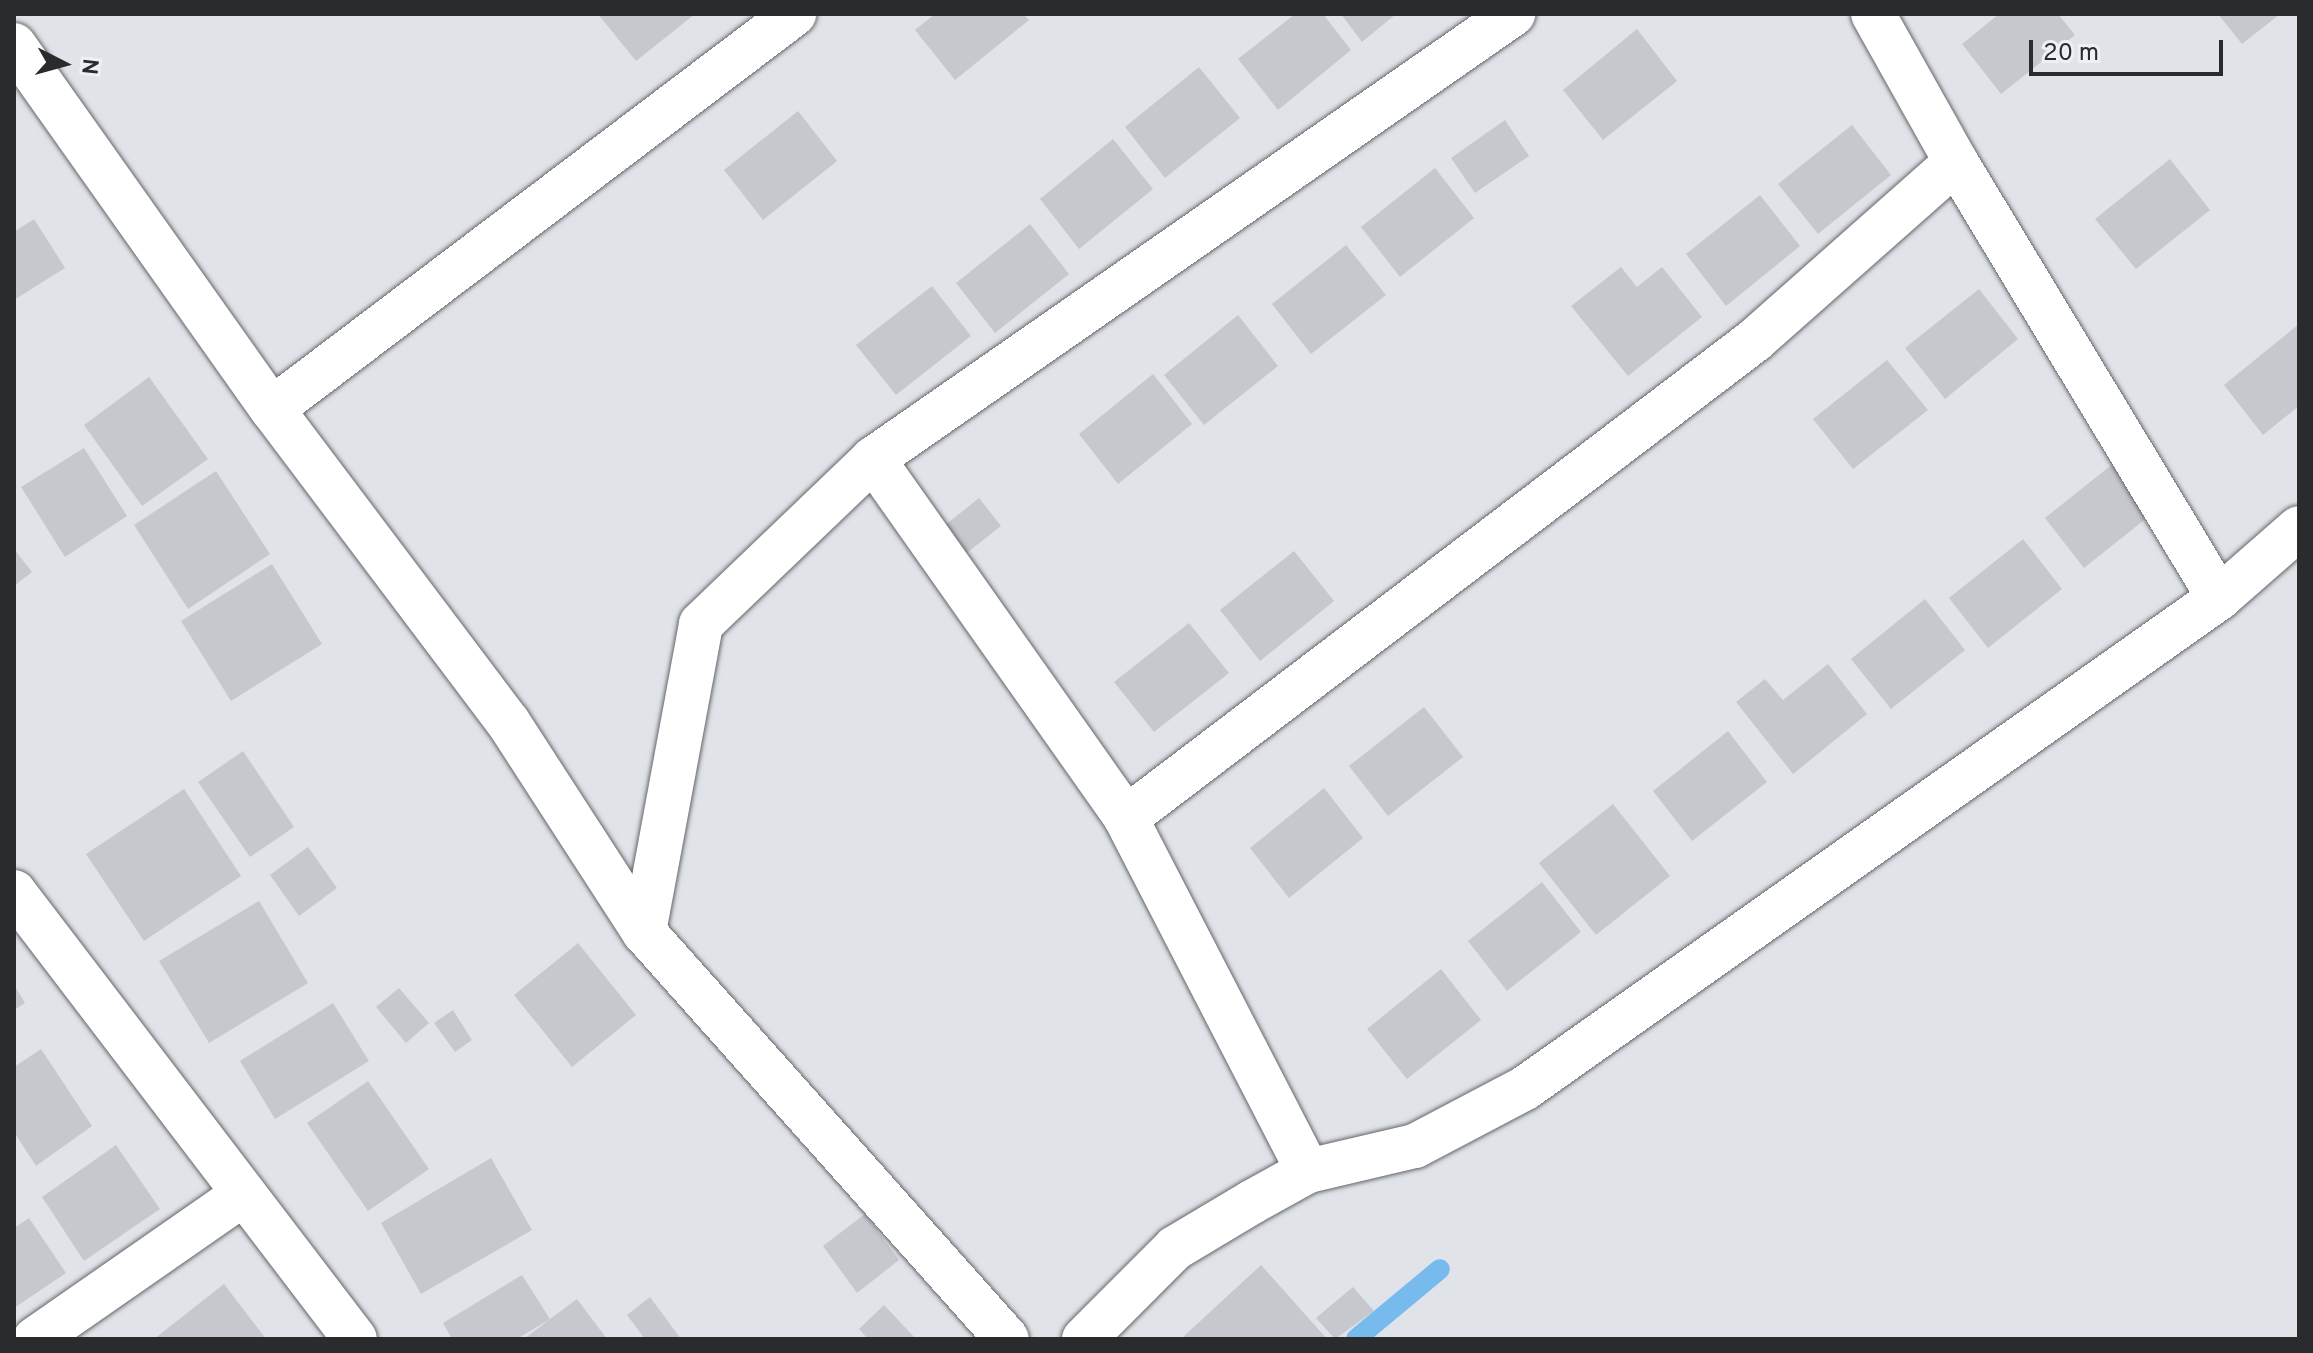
<!DOCTYPE html>
<html>
<head>
<meta charset="utf-8">
<style>
	body { margin:0 }
	#map { position:relative; width:2313px; height:1353px; overflow:hidden; background:#e0e3e8; font-family:Overpass,sans-serif }
	div>[style] { position:absolute }
	[style*='--x'] { left:calc(var(--x)*1px); top:calc(var(--y)*1px); width:calc(var(--w)*1px); rotate:calc(var(--a)*1deg) }
	.stream>* { height:20px; margin:-10px; padding:0 10px; transform-origin:10px; border-radius:10px; background:#77baee }
	.building>* { inset:0; background:#c6c8ce }
	.roads { filter:drop-shadow(0 0 2px #64666b) drop-shadow(0 0 2px #64666b) }
	.minor>* { height:44px; margin:-22px; padding:0 22px; transform-origin:22px; border-radius:22px; background:#fff }
	span { translate:-50% -50%; white-space:nowrap; text-align:center; line-height:1.15; -webkit-text-stroke:6px #edf0f5; paint-order:stroke }
	.frame { position:absolute; inset:0; border:16px solid #2a2b2d; pointer-events:none }
	.north { position:absolute; left:24px; top:24px; width:80px; height:80px; -webkit-text-stroke:6px #edf0f5; paint-order:stroke; rotate:96deg; font-size:22px; font-weight:700; line-height:32px; text-align:center; color:#2a2b2d }
	.north::after { content:''; display:block; margin:auto; width:28px; height:36px; background:#2a2b2d; clip-path:polygon(50% 0,100% 100%,50% 72%,0 100%) }
	.scale { position:absolute; left:2029px; top:40px; width:194px; height:36px; box-sizing:border-box; border:4px solid #2a2b2d; border-top:0; padding-left:10px; font-size:24px; line-height:28px; white-space:nowrap; color:#2a2b2d; -webkit-text-stroke:6px #edf0f5; paint-order:stroke }
</style>
</head>
<body>
<div id="map">
	<div class="stream">
		<i style="--x:1356;--y:1339;--w:109;--a:-39.8"></i>
	</div>
	<div class="building">
		<i style="clip-path:polygon(598px 14px,695px 14px,636px 61px)"></i>
		<i style="clip-path:polygon(935px 14px,1023px 14px,1029px 20px,955px 80px,915px 30px)"></i>
		<i style="clip-path:polygon(1295px 14px,1323px 14px,1351px 50px,1278px 110px,1238px 59px)"></i>
		<i style="clip-path:polygon(1341px 14px,1396px 14px,1362px 42px)"></i>
		<i style="clip-path:polygon(1999px 14px,2058px 14px,2075px 35px,2001px 94px,1962px 44px)"></i>
		<i style="clip-path:polygon(2218px 14px,2280px 14px,2242px 44px)"></i>
		<i style="clip-path:polygon(1637px 29px,1677px 81px,1603px 140px,1563px 90px)"></i>
		<i style="clip-path:polygon(1199px 67px,1240px 118px,1165px 178px,1125px 127px)"></i>
		<i style="clip-path:polygon(798px 111px,837px 161px,763px 220px,724px 170px)"></i>
		<i style="clip-path:polygon(1505px 120px,1529px 156px,1475px 193px,1451px 158px)"></i>
		<i style="clip-path:polygon(1852px 125px,1891px 175px,1818px 234px,1778px 184px)"></i>
		<i style="clip-path:polygon(1113px 139px,1153px 189px,1079px 249px,1040px 199px)"></i>
		<i style="clip-path:polygon(2170px 159px,2210px 210px,2136px 269px,2095px 219px)"></i>
		<i style="clip-path:polygon(1435px 168px,1474px 218px,1400px 277px,1361px 227px)"></i>
		<i style="clip-path:polygon(1760px 195px,1800px 246px,1726px 306px,1686px 254px)"></i>
		<i style="clip-path:polygon(34px 219px,65px 268px,14px 300px,14px 232px)"></i>
		<i style="clip-path:polygon(1030px 224px,1069px 274px,995px 333px,956px 283px)"></i>
		<i style="clip-path:polygon(1346px 245px,1386px 295px,1311px 354px,1272px 304px)"></i>
		<i style="clip-path:polygon(1621px 267px,1637px 287px,1662px 267px,1702px 317px,1628px 376px,1571px 306px)"></i>
		<i style="clip-path:polygon(932px 286px,971px 336px,896px 395px,856px 345px)"></i>
		<i style="clip-path:polygon(1979px 289px,2018px 339px,1945px 399px,1905px 348px)"></i>
		<i style="clip-path:polygon(1238px 315px,1278px 366px,1204px 425px,1164px 375px)"></i>
		<i style="clip-path:polygon(2299px 324px,2299px 406px,2263px 435px,2224px 385px)"></i>
		<i style="clip-path:polygon(1887px 360px,1928px 410px,1853px 469px,1813px 419px)"></i>
		<i style="clip-path:polygon(1153px 374px,1192px 424px,1118px 484px,1079px 434px)"></i>
		<i style="clip-path:polygon(149px 377px,208px 459px,142px 506px,84px 425px)"></i>
		<i style="clip-path:polygon(84px 448px,127px 516px,65px 557px,21px 487px)"></i>
		<i style="clip-path:polygon(2119px 459px,2158px 509px,2084px 568px,2045px 518px)"></i>
		<i style="clip-path:polygon(216px 471px,270px 554px,188px 609px,134px 525px)"></i>
		<i style="clip-path:polygon(979px 498px,1001px 526px,935px 578px,914px 550px)"></i>
		<i style="clip-path:polygon(2023px 539px,2062px 589px,1988px 648px,1949px 598px)"></i>
		<i style="clip-path:polygon(14px 549px,32px 572px,14px 586px)"></i>
		<i style="clip-path:polygon(1294px 551px,1334px 601px,1260px 661px,1220px 610px)"></i>
		<i style="clip-path:polygon(272px 564px,322px 644px,231px 701px,181px 621px)"></i>
		<i style="clip-path:polygon(1925px 599px,1965px 650px,1891px 709px,1851px 659px)"></i>
		<i style="clip-path:polygon(1189px 623px,1229px 673px,1154px 732px,1114px 682px)"></i>
		<i style="clip-path:polygon(1828px 664px,1867px 714px,1793px 774px,1736px 702px,1765px 679px,1783px 700px)"></i>
		<i style="clip-path:polygon(1424px 707px,1463px 757px,1388px 816px,1349px 766px)"></i>
		<i style="clip-path:polygon(1728px 731px,1767px 782px,1692px 841px,1653px 791px)"></i>
		<i style="clip-path:polygon(243px 751px,294px 827px,250px 857px,198px 782px)"></i>
		<i style="clip-path:polygon(1324px 788px,1363px 838px,1289px 898px,1250px 848px)"></i>
		<i style="clip-path:polygon(184px 789px,241px 876px,144px 941px,86px 854px)"></i>
		<i style="clip-path:polygon(1613px 804px,1670px 876px,1596px 935px,1539px 863px)"></i>
		<i style="clip-path:polygon(308px 847px,337px 888px,299px 916px,270px 875px)"></i>
		<i style="clip-path:polygon(1542px 882px,1581px 932px,1507px 991px,1468px 941px)"></i>
		<i style="clip-path:polygon(259px 901px,308px 983px,209px 1043px,159px 961px)"></i>
		<i style="clip-path:polygon(578px 943px,636px 1015px,572px 1067px,514px 995px)"></i>
		<i style="clip-path:polygon(1441px 969px,1481px 1020px,1407px 1079px,1367px 1029px)"></i>
		<i style="clip-path:polygon(14px 985px,25px 1003px,14px 1010px)"></i>
		<i style="clip-path:polygon(399px 988px,429px 1023px,406px 1043px,376px 1007px)"></i>
		<i style="clip-path:polygon(333px 1003px,369px 1061px,275px 1119px,240px 1061px)"></i>
		<i style="clip-path:polygon(453px 1010px,472px 1040px,455px 1052px,434px 1023px)"></i>
		<i style="clip-path:polygon(41px 1049px,92px 1126px,36px 1166px,14px 1132px,14px 1067px)"></i>
		<i style="clip-path:polygon(368px 1081px,429px 1169px,368px 1211px,307px 1123px)"></i>
		<i style="clip-path:polygon(116px 1145px,160px 1209px,84px 1261px,42px 1197px)"></i>
		<i style="clip-path:polygon(491px 1158px,532px 1230px,421px 1294px,381px 1223px)"></i>
		<i style="clip-path:polygon(865px 1214px,899px 1260px,857px 1293px,823px 1246px)"></i>
		<i style="clip-path:polygon(29px 1218px,66px 1273px,14px 1308px,14px 1228px)"></i>
		<i style="clip-path:polygon(1261px 1265px,1327px 1339px,1184px 1339px,1183px 1337px)"></i>
		<i style="clip-path:polygon(522px 1275px,550px 1319px,517px 1339px,452px 1339px,443px 1323px)"></i>
		<i style="clip-path:polygon(224px 1284px,266px 1339px,154px 1339px)"></i>
		<i style="clip-path:polygon(1353px 1287px,1374px 1311px,1335px 1339px,1316px 1318px)"></i>
		<i style="clip-path:polygon(650px 1297px,681px 1339px,645px 1339px,627px 1315px)"></i>
		<i style="clip-path:polygon(577px 1299px,607px 1339px,524px 1339px,554px 1316px)"></i>
		<i style="clip-path:polygon(884px 1305px,916px 1339px,868px 1339px,859px 1329px)"></i>
	</div>
	<div class="roads">
		<div class="minor">
			<i style="--x:1873;--y:14;--w:170;--a:60.7"></i>
			<i style="--x:1956;--y:162;--w:509;--a:58.9"></i>
			<i style="--x:14;--y:45;--w:446;--a:54.7"></i>
			<i style="--x:272;--y:409;--w:392;--a:53"></i>
			<i style="--x:508;--y:722;--w:250;--a:57.1"></i>
			<i style="--x:644;--y:932;--w:545;--a:48.27"></i>
			<i style="--x:272;--y:409;--w:655;--a:-37.11"></i>
			<i style="--x:873;--y:459;--w:439;--a:54.8"></i>
			<i style="--x:14;--y:892;--w:562;--a:52.66"></i>
			<i style="--x:644;--y:932;--w:313;--a:-79.5"></i>
			<i style="--x:701;--y:624;--w:238;--a:-43.8"></i>
			<i style="--x:873;--y:459;--w:780;--a:-34.81"></i>
			<i style="--x:1308;--y:1171;--w:397;--a:-117.3"></i>
			<i style="--x:1126;--y:818;--w:790;--a:-37.23"></i>
			<i style="--x:1755;--y:340;--w:268;--a:-41.5"></i>
			<i style="--x:35;--y:1339;--w:251;--a:-34.8"></i>
			<i style="--x:1084;--y:1339;--w:129;--a:-45"></i>
			<i style="--x:1175;--y:1248;--w:90;--a:-30.9"></i>
			<i style="--x:1252;--y:1202;--w:64;--a:-29"></i>
			<i style="--x:1308;--y:1171;--w:110;--a:-13.2"></i>
			<i style="--x:1415;--y:1146;--w:124;--a:-27.8"></i>
			<i style="--x:1525;--y:1088;--w:850;--a:-35.22"></i>
			<i style="--x:2219;--y:598;--w:106;--a:-41.2"></i>
		</div>
	</div>
	<div class="frame"></div>
	<div class="north">N</div>
	<div class="scale">20 m</div>
</div>
</body>
</html>
